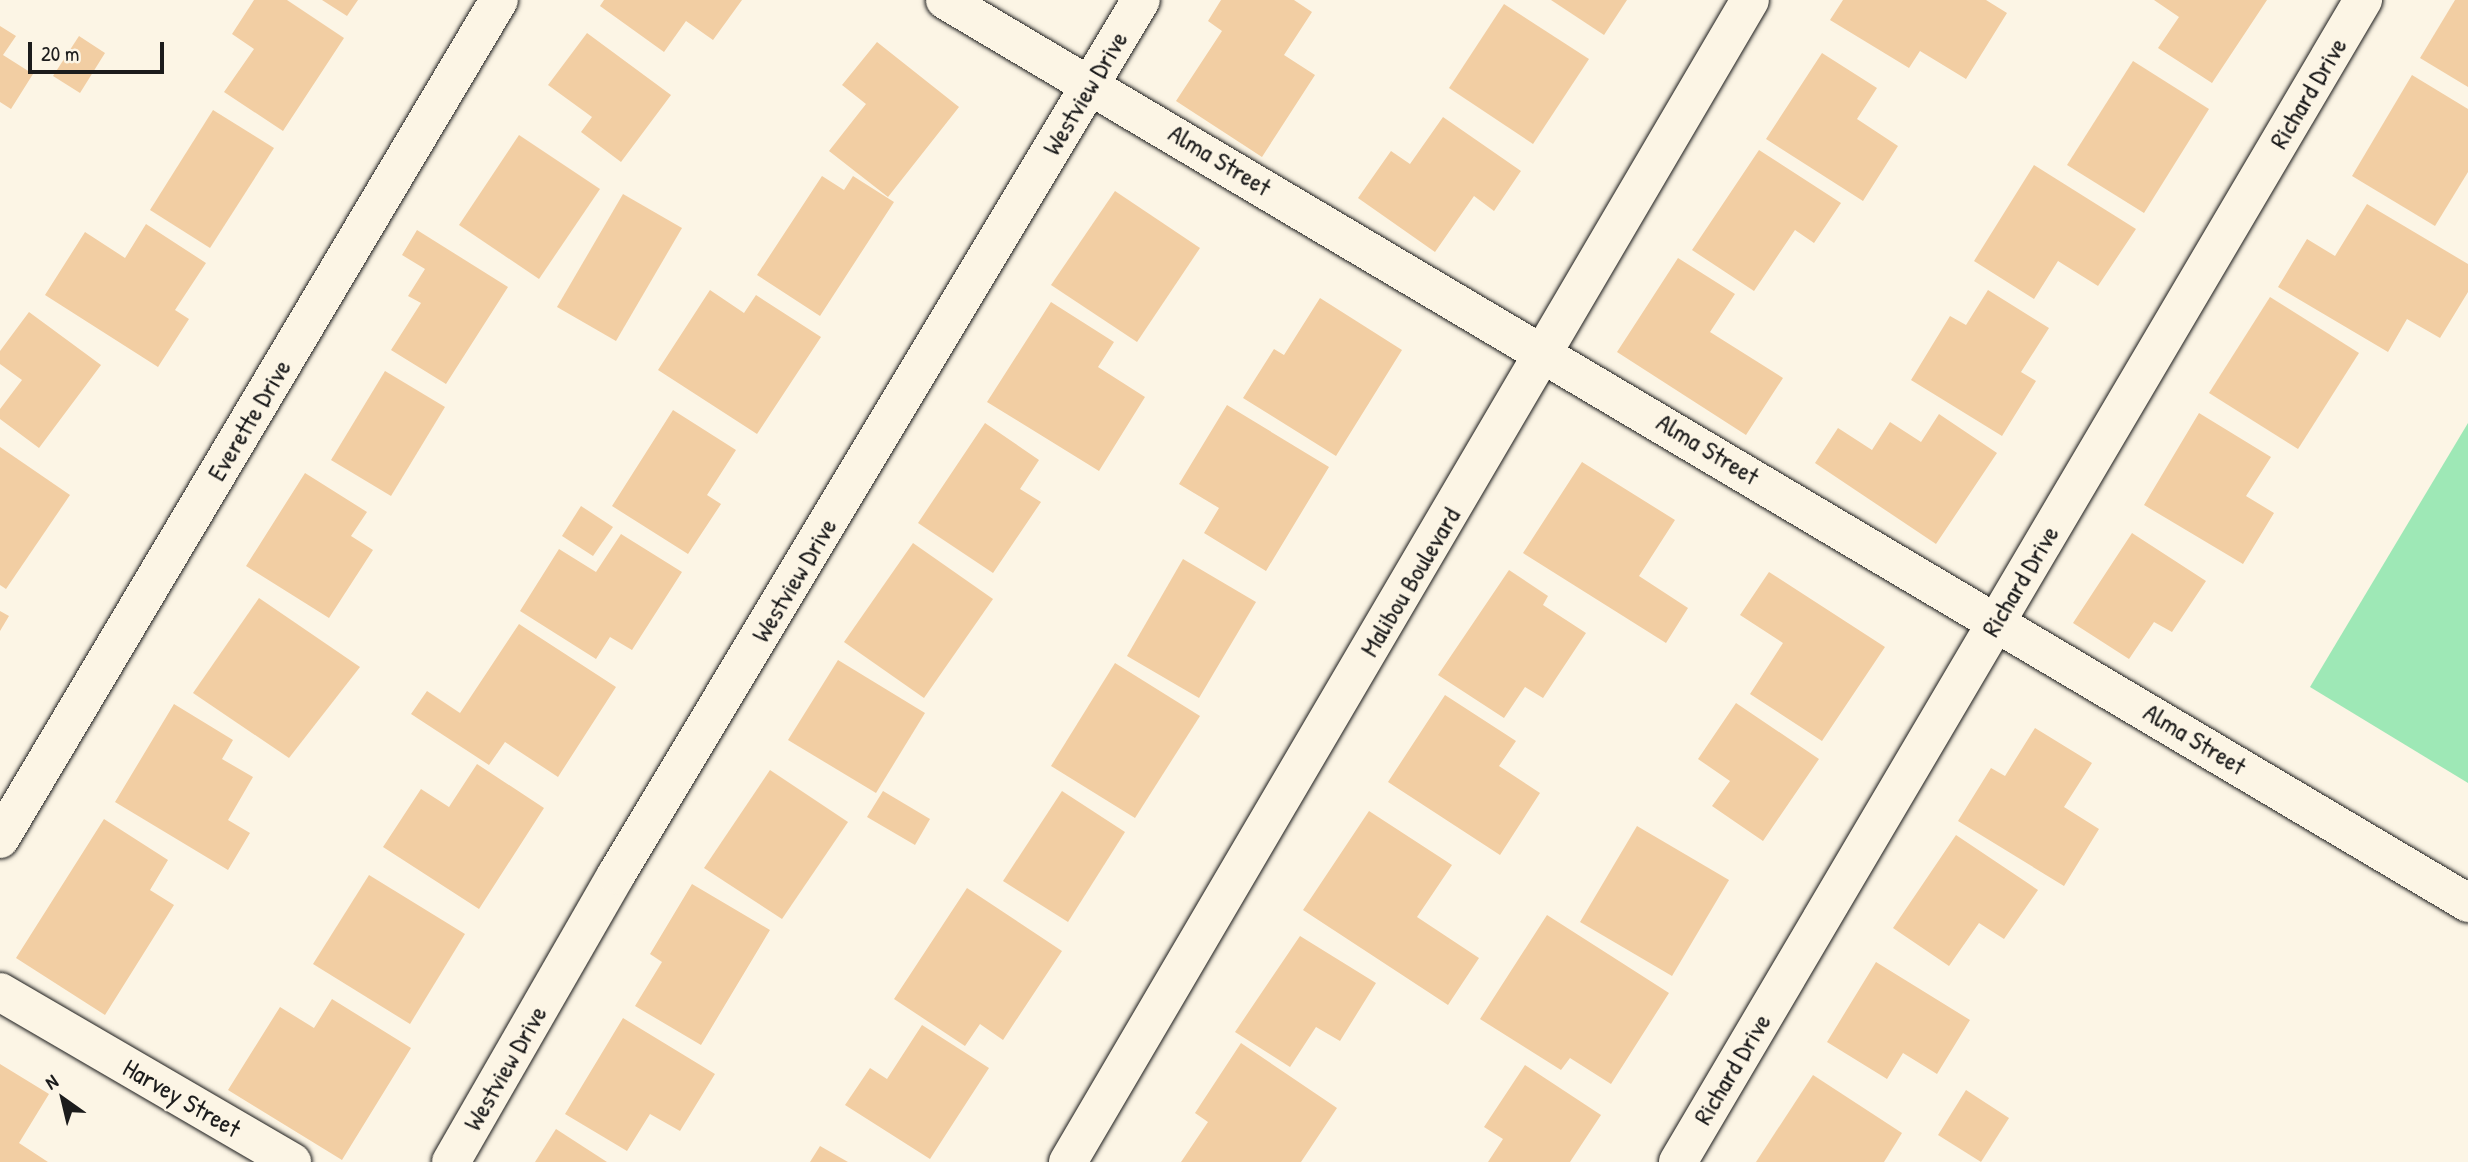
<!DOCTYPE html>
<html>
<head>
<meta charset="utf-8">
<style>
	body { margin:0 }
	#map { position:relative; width:2468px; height:1162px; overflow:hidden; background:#fcf5e5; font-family:"Patrick Hand",sans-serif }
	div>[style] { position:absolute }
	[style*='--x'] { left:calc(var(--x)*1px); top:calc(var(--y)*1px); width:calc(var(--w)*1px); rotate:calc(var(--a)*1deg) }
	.green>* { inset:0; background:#9ee8b6 }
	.building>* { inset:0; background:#f2cea3 }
	.roads { filter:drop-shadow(0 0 2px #1c1c1c) drop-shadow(0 0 2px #1c1c1c) }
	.minor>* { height:38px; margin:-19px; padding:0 19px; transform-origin:19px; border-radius:19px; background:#fcf5e5 }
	span { translate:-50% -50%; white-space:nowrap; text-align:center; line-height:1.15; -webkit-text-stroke:5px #fcf5e5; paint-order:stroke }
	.street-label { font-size:26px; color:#1c1c1c }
	.north { position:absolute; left:28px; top:1064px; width:70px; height:70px; -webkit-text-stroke:5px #fcf5e5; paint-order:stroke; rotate:326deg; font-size:19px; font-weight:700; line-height:28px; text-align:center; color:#1c1c1c }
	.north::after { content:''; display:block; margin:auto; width:24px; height:32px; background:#1c1c1c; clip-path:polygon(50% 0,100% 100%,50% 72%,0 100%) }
	.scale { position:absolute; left:28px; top:42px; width:136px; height:32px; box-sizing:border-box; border:4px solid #1c1c1c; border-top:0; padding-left:9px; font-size:21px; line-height:24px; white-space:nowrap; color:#1c1c1c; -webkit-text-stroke:5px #fcf5e5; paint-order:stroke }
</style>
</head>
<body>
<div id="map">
	<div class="green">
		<i style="clip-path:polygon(2468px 423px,2468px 783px,2310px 687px)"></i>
	</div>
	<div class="building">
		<i style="clip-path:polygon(254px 0,287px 0,344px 38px,283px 131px,224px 92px,254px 49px,232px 34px)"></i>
		<i style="clip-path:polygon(322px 0,358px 0,347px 16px)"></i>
		<i style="clip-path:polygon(604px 0,742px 0,713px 40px,686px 21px,664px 52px,600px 6px)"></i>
		<i style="clip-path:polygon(1221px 0,1294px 0,1312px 12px,1284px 55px,1315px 75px,1262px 157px,1176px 101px,1222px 31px,1208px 21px)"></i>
		<i style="clip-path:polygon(1551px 0,1627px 0,1604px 35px)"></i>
		<i style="clip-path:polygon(1843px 0,1986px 0,2007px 13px,1966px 79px,1920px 51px,1909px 68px,1830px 20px)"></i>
		<i style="clip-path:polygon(2154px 0,2267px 0,2212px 83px,2158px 48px,2179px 17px)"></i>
		<i style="clip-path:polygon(2455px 0,2468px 0,2468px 87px,2420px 58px)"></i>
		<i style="clip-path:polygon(1504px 4px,1589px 59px,1533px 144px,1449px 88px)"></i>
		<i style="clip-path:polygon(0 26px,16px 36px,3px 55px,33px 74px,11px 109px,0 102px)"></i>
		<i style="clip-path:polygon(587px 33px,671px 95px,621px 162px,581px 132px,592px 117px,548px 85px)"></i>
		<i style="clip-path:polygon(79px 36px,105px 53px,80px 93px,53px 76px)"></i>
		<i style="clip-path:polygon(877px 42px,959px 107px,888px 197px,829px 151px,866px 104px,842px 85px)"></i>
		<i style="clip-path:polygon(1822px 53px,1877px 88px,1857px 119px,1898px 146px,1863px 201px,1766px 139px)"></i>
		<i style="clip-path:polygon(2133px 61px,2209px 109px,2144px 213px,2067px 165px)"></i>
		<i style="clip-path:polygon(2412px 75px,2468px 109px,2468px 172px,2435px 226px,2352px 176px)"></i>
		<i style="clip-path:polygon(213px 110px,274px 148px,210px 248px,150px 210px)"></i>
		<i style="clip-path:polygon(1443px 117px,1521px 171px,1494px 211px,1474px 196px,1435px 252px,1358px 198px,1391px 151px,1410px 164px)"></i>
		<i style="clip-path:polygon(519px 135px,600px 189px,539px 279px,459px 225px)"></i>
		<i style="clip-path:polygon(1759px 150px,1841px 203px,1814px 243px,1795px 230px,1754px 291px,1692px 250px)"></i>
		<i style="clip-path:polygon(2034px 165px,2136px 229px,2098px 286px,2058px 261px,2034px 299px,1974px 261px)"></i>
		<i style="clip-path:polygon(822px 176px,844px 190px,853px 176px,894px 202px,820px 316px,757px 275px)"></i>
		<i style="clip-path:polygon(1115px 191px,1200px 248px,1137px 342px,1051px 285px)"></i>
		<i style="clip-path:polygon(623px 194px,682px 228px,616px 341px,557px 307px)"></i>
		<i style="clip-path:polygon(2367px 204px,2468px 264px,2468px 292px,2440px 338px,2407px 319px,2388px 352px,2278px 287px,2307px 239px,2335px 256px)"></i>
		<i style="clip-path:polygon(146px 224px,206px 263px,175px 310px,189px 319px,158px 367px,45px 295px,85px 232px,125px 258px)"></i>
		<i style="clip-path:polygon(417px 230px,508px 287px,446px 384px,391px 350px,421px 303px,408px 296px,425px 269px,402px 255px)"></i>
		<i style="clip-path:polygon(1678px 258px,1735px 294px,1710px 332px,1783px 378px,1746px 435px,1617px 352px)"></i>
		<i style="clip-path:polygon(710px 290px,744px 313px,756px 295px,821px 337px,757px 434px,658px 370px)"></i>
		<i style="clip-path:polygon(1988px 290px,2049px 328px,2021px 372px,2036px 381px,2002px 436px,1911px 380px,1950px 316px,1966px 325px)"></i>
		<i style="clip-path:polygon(2270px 297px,2359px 353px,2298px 449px,2209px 393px)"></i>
		<i style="clip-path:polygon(1320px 298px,1402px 350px,1336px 456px,1243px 398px,1274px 349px,1284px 355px)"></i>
		<i style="clip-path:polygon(1051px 302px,1114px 342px,1098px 367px,1145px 397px,1099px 471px,987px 402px)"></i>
		<i style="clip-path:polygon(29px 312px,101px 365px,39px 448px,0 419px,0 409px,22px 380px,0 364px,0 351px)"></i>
		<i style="clip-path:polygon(385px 371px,445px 407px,391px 496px,331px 460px)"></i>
		<i style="clip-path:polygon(1227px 405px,1329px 467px,1266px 571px,1204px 533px,1219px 508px,1179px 484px)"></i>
		<i style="clip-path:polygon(673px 410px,736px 450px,707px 495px,721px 504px,688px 554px,612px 506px)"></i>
		<i style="clip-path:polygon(2199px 413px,2271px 457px,2246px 496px,2274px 513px,2243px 564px,2144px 505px)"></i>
		<i style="clip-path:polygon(1939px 414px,1997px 453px,1936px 544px,1815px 463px,1838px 428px,1872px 450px,1890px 422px,1921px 442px)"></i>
		<i style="clip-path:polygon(985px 423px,1039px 460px,1020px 489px,1041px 502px,993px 573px,918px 523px)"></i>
		<i style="clip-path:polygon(0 447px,70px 495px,6px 589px,0 585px)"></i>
		<i style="clip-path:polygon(1582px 462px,1675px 520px,1639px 576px,1688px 608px,1666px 643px,1523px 553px)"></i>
		<i style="clip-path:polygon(305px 473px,367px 512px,351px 536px,373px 550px,329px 618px,246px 566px)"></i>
		<i style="clip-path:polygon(581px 506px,613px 527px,593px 556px,562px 536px)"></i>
		<i style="clip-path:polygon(2132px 533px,2206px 581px,2172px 632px,2154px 622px,2129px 659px,2073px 623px)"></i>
		<i style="clip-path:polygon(621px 534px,682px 572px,632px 650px,610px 637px,596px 659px,520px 611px,559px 549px,596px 572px)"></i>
		<i style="clip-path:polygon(913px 543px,993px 599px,924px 698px,844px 642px)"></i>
		<i style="clip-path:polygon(1183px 559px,1256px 602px,1199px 698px,1127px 656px)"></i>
		<i style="clip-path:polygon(1509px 570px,1548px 596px,1543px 605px,1586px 633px,1543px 698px,1525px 687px,1504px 718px,1438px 675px)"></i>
		<i style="clip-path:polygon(1769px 572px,1885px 647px,1822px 741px,1750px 694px,1783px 643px,1740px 615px)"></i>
		<i style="clip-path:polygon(259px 598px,360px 667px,289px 758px,193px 693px)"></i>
		<i style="clip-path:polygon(0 611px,9px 616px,0 631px)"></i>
		<i style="clip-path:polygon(519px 624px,616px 687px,558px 777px,505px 742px,489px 765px,411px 714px,427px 691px,460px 713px)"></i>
		<i style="clip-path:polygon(838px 660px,925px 713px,876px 793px,788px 740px)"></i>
		<i style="clip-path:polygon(1115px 663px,1200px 716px,1135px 818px,1051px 766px)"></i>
		<i style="clip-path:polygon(1445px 695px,1516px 741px,1499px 766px,1540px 793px,1500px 855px,1388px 782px)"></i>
		<i style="clip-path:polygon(1736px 703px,1819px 759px,1763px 841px,1712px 806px,1730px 781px,1698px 759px)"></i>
		<i style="clip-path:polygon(174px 704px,233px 740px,222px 759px,253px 777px,228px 820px,250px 833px,228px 870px,115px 802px)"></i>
		<i style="clip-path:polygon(2035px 728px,2092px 763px,2064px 807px,2099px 829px,2064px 886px,1958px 821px,1991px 768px,2005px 776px)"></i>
		<i style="clip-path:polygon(477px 764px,544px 808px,479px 909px,383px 847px,421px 789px,449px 807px)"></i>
		<i style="clip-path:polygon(770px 770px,848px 822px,782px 919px,704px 868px)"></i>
		<i style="clip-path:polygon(883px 791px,930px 819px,915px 845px,867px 817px)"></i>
		<i style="clip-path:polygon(1062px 791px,1125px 832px,1068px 922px,1003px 881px)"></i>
		<i style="clip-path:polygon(1369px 811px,1452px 865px,1417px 917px,1479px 958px,1448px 1005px,1303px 910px)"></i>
		<i style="clip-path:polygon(104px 819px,168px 860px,150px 890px,174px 905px,105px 1015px,16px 958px)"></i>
		<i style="clip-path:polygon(1637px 826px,1729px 880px,1672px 976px,1580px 922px)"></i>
		<i style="clip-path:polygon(1956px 835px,2038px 890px,2004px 939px,1979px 923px,1949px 966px,1893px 928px)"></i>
		<i style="clip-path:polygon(369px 875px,465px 934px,410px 1024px,313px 964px)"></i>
		<i style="clip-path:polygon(692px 884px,770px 930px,701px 1045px,635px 1006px,662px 962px,650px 954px)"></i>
		<i style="clip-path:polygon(967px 888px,1062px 951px,1003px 1040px,980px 1024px,965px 1046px,894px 999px)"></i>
		<i style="clip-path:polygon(1547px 915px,1669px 993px,1611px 1084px,1570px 1058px,1561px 1070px,1480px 1019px)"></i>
		<i style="clip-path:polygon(1300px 936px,1376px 983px,1340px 1041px,1316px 1027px,1290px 1067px,1235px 1032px)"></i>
		<i style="clip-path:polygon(1876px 962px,1970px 1020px,1937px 1074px,1903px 1053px,1887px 1079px,1827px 1042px)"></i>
		<i style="clip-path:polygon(332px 999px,411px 1048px,342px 1160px,228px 1090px,280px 1007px,314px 1028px)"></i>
		<i style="clip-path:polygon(623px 1018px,715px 1074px,680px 1131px,650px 1114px,627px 1151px,565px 1114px)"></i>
		<i style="clip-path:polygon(922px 1025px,989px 1068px,930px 1159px,845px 1105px,870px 1068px,887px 1079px)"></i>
		<i style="clip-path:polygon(1241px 1043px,1337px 1108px,1301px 1162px,1181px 1162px,1208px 1122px,1195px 1113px)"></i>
		<i style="clip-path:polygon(0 1064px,49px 1094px,19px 1143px,48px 1162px,0 1162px)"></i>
		<i style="clip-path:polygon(1525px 1065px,1601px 1115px,1570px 1162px,1488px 1162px,1503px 1139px,1484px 1127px)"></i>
		<i style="clip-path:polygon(1813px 1075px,1902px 1133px,1884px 1162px,1756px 1162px)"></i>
		<i style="clip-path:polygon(1966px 1090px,2009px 1118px,1981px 1162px,1938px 1135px)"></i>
		<i style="clip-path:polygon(556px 1129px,607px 1162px,535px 1162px)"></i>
		<i style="clip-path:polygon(820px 1146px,848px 1162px,810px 1162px)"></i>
	</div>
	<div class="roads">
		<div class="minor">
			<i style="--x:945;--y:0;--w:1771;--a:30.66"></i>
			<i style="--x:0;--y:839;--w:976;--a:-59.26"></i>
			<i style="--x:0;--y:992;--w:338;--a:30.2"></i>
			<i style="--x:451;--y:1162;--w:331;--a:-60.1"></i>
			<i style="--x:616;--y:875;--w:1020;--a:-59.04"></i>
			<i style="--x:1068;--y:1162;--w:1347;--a:-59.59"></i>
			<i style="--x:1678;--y:1162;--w:1349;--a:-59.48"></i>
		</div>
	</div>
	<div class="street-label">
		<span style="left:1085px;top:93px;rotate:-59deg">Westview Drive</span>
		<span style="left:2308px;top:93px;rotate:-59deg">Richard Drive</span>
		<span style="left:1220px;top:160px;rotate:31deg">Alma Street</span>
		<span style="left:249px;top:420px;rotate:-59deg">Everette Drive</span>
		<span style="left:1708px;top:449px;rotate:31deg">Alma Street</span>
		<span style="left:794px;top:580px;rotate:-59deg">Westview Drive</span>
		<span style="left:2020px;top:581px;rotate:-59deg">Richard Drive</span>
		<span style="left:1410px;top:582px;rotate:-59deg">Malibou Boulevard</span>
		<span style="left:2195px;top:739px;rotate:31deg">Alma Street</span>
		<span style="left:505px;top:1068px;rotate:-60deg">Westview Drive</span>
		<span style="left:1732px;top:1069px;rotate:-59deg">Richard Drive</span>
		<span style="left:182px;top:1098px;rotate:30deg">Harvey Street</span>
	</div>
	<div class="north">N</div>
	<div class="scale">20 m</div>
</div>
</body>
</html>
